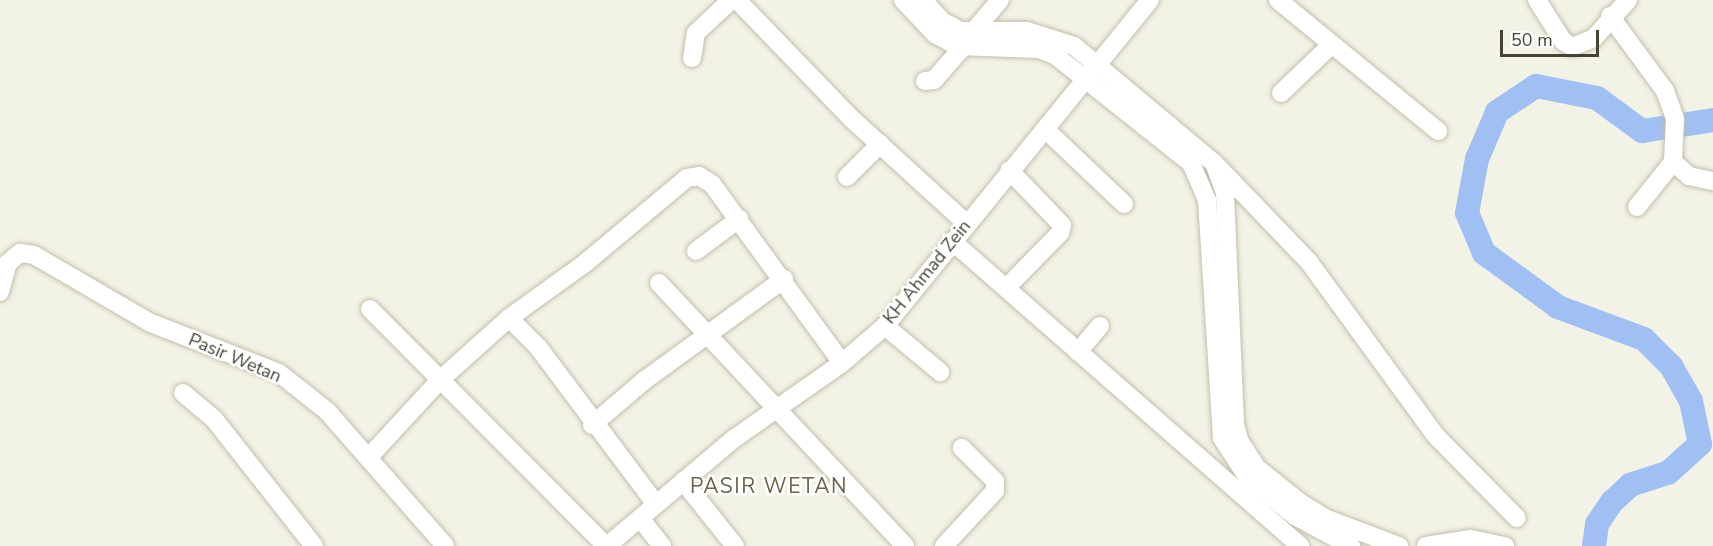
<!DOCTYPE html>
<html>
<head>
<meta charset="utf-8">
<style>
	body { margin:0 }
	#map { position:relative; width:1713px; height:546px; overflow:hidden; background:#f3f2e6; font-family:"Nunito Sans",sans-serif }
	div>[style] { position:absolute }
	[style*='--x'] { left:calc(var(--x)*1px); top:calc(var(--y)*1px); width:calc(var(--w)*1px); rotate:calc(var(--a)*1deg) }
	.canal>* { height:14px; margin:-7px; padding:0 7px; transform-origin:7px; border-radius:7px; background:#a0bff2 }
	.river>* { height:24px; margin:-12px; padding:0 12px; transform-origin:12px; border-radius:12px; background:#a0bff2 }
	.roads { filter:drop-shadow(0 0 2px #c2bfab) drop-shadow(0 0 2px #c2bfab) }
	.minor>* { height:18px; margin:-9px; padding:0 9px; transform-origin:9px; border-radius:9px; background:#fff }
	span { translate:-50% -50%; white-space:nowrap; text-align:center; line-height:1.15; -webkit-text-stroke:5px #fff; paint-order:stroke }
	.street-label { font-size:18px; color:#464335 }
	.quarter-label { font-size:21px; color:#6a644c; letter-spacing:1.5px }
	.scale { position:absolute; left:1500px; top:30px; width:99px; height:27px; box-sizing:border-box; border:3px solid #464335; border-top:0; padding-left:8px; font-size:18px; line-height:21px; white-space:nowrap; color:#464335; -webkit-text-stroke:4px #fff; paint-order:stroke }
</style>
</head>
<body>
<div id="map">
	<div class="canal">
		<i style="--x:1057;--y:50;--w:49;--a:33.4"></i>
		<i style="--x:1192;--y:154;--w:21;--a:53"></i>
		<i style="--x:1205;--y:171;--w:36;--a:74"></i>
	</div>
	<div class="river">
		<i style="--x:1594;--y:546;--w:22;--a:-82"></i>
		<i style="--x:1597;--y:524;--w:27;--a:-56"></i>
		<i style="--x:1612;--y:502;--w:25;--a:-43"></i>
		<i style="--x:1630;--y:485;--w:40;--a:-18"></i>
		<i style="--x:1668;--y:473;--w:43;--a:-42.2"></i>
		<i style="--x:1700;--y:444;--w:44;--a:-101.8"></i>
		<i style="--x:1691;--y:401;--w:40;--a:-119.7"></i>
		<i style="--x:1671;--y:366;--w:38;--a:-135"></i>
		<i style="--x:1644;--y:339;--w:92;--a:-159.6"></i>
		<i style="--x:1558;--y:307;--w:92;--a:-143.9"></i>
		<i style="--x:1484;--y:253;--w:43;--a:-113"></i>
		<i style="--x:1467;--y:213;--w:55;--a:-79.5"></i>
		<i style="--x:1477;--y:159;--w:51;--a:-66.9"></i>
		<i style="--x:1497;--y:112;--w:47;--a:-33.7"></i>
		<i style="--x:1536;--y:86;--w:62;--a:11.1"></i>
		<i style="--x:1597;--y:98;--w:56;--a:36.3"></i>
		<i style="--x:1642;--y:131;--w:72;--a:-8.8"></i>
	</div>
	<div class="roads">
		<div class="minor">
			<i style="--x:737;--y:0;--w:165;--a:46"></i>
			<i style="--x:852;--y:119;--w:154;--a:42.4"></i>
			<i style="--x:903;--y:0;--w:47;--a:46.7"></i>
			<i style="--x:935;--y:34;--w:26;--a:28"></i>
			<i style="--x:958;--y:46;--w:81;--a:2.1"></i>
			<i style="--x:1039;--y:49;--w:18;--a:22"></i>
			<i style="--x:1056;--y:56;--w:172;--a:38.4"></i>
			<i style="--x:1191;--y:163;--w:40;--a:66.6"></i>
			<i style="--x:1207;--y:200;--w:238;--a:86.4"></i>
			<i style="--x:1222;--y:438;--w:48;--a:57"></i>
			<i style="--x:1248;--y:478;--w:60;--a:39"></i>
			<i style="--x:1295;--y:516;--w:64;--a:28.2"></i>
			<i style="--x:923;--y:0;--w:28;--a:48"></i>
			<i style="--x:942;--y:21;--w:21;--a:28"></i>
			<i style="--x:961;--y:31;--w:66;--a:0"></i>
			<i style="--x:1027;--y:31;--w:49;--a:17.7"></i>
			<i style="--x:1074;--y:46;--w:182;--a:39.9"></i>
			<i style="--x:1214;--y:163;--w:33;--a:70"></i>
			<i style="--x:1225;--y:194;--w:231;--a:87.5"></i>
			<i style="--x:1235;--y:425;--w:18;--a:74"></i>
			<i style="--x:1240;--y:442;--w:31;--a:57"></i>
			<i style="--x:1257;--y:468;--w:58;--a:38.7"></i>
			<i style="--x:1302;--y:504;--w:29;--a:31"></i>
			<i style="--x:1327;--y:519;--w:77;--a:20.6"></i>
			<i style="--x:1278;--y:0;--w:207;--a:39.3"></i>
			<i style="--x:1537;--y:0;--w:49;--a:57.6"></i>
			<i style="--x:1563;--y:41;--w:11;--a:34"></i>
			<i style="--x:1572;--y:47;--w:24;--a:-22"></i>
			<i style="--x:1594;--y:38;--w:51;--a:-48.2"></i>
			<i style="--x:1610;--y:16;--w:93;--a:53.7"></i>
			<i style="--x:1665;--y:91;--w:30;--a:70"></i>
			<i style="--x:1675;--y:119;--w:43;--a:92.7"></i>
			<i style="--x:1673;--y:162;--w:21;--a:41"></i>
			<i style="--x:1689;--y:176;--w:25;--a:12"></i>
			<i style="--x:972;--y:33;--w:43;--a:-49.7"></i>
			<i style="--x:692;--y:58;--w:25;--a:-81"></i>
			<i style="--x:696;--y:33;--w:48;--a:-43.3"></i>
			<i style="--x:925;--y:81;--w:9;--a:-6"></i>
			<i style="--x:934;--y:80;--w:43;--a:-48.8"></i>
			<i style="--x:1281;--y:93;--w:69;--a:-43.8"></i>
			<i style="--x:1045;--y:129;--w:109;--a:43.5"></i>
			<i style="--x:1217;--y:166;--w:133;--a:46.2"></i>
			<i style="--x:1309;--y:262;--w:215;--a:53.9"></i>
			<i style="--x:1436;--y:436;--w:115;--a:45.4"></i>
			<i style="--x:847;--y:177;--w:47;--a:-45"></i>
			<i style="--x:1637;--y:207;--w:58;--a:-51.3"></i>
			<i style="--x:952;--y:241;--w:463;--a:41.2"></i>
			<i style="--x:696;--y:251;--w:54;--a:-36.7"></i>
			<i style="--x:659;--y:283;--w:360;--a:46.9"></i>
			<i style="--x:1007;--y:287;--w:76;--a:-45.5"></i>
			<i style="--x:1060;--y:233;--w:8;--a:-76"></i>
			<i style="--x:1062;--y:225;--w:76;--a:-133.9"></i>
			<i style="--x:0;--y:292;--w:30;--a:-75"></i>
			<i style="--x:8;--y:263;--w:16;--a:-40"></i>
			<i style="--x:20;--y:253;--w:14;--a:8"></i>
			<i style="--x:34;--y:255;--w:135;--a:30.2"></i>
			<i style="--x:151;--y:323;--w:137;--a:21.3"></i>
			<i style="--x:279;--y:373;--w:61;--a:38.4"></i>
			<i style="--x:327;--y:411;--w:179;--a:48.8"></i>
			<i style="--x:370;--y:309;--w:334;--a:45.1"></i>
			<i style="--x:509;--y:318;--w:41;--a:45"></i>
			<i style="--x:538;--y:347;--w:196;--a:53.1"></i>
			<i style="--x:885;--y:326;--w:72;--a:39.9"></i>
			<i style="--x:1078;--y:352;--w:34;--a:-50"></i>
			<i style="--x:183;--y:393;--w:40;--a:40"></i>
			<i style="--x:214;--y:419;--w:162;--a:51.8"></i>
			<i style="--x:592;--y:425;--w:70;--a:-40.3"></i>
			<i style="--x:645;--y:380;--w:172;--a:-36"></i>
			<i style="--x:368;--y:458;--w:106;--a:-47.3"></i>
			<i style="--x:440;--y:380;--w:93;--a:-41.9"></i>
			<i style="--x:509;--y:318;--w:92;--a:-35.8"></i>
			<i style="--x:584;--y:264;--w:134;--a:-39.9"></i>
			<i style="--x:687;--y:178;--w:12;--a:-9"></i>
			<i style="--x:699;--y:176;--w:15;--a:32"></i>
			<i style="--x:712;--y:184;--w:221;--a:54"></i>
			<i style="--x:683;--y:481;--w:83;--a:51.3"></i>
			<i style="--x:640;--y:518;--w:36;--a:52"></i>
			<i style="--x:607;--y:546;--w:167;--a:-40.2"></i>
			<i style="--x:735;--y:438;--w:131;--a:-35"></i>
			<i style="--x:842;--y:363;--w:57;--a:-40.7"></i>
			<i style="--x:885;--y:326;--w:420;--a:-50.9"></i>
			<i style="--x:944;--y:546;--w:75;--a:-47.2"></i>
			<i style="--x:995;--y:491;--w:10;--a:-90"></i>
			<i style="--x:995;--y:481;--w:47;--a:-135"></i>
			<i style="--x:1426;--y:546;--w:46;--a:-8.8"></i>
			<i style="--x:1471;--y:539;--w:35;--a:12"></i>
		</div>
	</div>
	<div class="street-label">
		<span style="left:927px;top:272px;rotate:-51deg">KH Ahmad Zein</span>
		<span style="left:235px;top:358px;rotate:23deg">Pasir Wetan</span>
	</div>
	<div class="quarter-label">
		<span style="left:769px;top:486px">PASIR WETAN</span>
	</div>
	<div class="scale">50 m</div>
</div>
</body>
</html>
